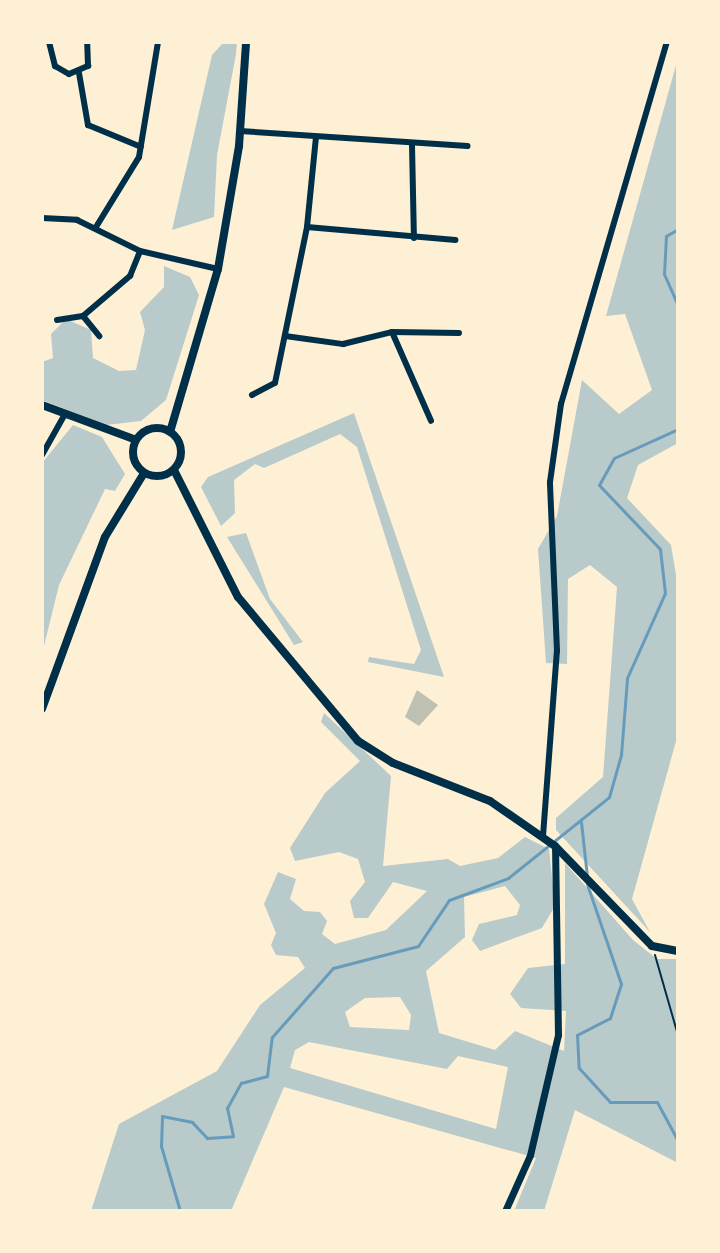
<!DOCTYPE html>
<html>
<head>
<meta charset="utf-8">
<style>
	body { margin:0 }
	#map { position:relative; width:720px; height:1253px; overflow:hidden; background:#fdf0d5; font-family:Overpass,sans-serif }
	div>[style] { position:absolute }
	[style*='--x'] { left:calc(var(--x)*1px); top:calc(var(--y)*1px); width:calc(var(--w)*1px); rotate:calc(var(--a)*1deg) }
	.green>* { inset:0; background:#b9caca }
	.stream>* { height:3px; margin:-1.5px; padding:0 1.5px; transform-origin:1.5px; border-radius:1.5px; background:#669bbc }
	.building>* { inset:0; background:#bec0b2 }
	.path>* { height:2px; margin:-1px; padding:0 1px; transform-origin:1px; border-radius:1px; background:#003049 }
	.minor>* { height:6px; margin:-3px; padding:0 3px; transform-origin:3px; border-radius:3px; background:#003049 }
	.tertiary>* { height:7px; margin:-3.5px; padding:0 3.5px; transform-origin:3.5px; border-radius:3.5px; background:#003049 }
	.secondary>* { height:8px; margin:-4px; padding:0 4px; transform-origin:4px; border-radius:4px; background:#003049 }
	.secondary>.ring { margin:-4px; padding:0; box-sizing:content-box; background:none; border:8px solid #003049; border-radius:50% }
	span { translate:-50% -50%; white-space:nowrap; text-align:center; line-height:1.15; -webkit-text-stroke:8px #fdf0d5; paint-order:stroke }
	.frame { position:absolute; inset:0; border:44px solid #fdf0d5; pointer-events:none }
</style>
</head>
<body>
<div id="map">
	<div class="green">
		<i style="clip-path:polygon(224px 42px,237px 42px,236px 54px,217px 155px,214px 217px,172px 230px,212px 55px)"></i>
		<i style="clip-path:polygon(678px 58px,678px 443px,638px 465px,627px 498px,671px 545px,678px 587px,678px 734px,632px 899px,650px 932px,556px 830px,556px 818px,603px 777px,617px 587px,590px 565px,568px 579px,567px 664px,546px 663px,538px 549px,557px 516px,582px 380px,619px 414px,652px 390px,625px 314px,606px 316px)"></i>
		<i style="clip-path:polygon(164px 266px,190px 277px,199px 295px,166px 400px,141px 421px,106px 425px,42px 400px,42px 362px,53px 358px,51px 334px,66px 319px,91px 330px,93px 358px,119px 371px,136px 370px,145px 330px,140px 312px,164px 287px)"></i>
		<i style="clip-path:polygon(354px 413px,444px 677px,368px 662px,369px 657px,414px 664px,421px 650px,357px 447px,340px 434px,264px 468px,255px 464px,234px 480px,235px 513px,221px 526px,201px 487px,208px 477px)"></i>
		<i style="clip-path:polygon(73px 425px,102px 437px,125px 474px,115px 491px,105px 489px,59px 585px,42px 654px,42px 463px)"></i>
		<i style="clip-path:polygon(246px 533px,270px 599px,303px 642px,294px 645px,227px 537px)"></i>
		<i style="clip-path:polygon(evenodd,324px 713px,391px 776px,383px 866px,448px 859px,460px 866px,498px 858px,525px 837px,549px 849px,555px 906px,542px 928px,480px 951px,472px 940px,479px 924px,517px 915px,520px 905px,505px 886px,464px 897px,465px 937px,426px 971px,439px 1033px,495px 1050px,515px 1031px,564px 1051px,566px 1011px,521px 1008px,510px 994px,528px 968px,565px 964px,565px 863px,633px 940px,657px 959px,678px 959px,678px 1163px,575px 1110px,544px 1211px,514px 1211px,536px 1158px,284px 1087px,231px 1211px,91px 1211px,119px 1124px,217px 1071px,260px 1005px,305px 968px,298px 957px,276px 955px,271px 945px,276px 933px,264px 904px,278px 872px,296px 879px,290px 899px,304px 911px,320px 912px,327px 921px,322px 934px,335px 944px,386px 930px,427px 891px,393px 882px,368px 918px,354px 918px,350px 901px,365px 882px,358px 859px,339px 852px,295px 861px,290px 848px,325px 793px,360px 761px,321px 722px,324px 713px,400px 997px,411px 1015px,409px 1030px,350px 1027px,345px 1012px,365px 998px,400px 997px,324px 713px,309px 1042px,447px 1069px,458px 1056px,508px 1067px,496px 1129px,290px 1068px,295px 1050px,309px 1042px)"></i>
	</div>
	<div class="stream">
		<i style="--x:678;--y:229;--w:14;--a:150"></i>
		<i style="--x:666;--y:236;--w:38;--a:93"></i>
		<i style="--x:664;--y:274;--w:34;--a:66"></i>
		<i style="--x:581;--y:822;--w:54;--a:83.7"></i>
		<i style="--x:587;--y:884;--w:106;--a:71.2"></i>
		<i style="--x:621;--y:984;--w:36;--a:108"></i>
		<i style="--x:610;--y:1018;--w:37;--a:153"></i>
		<i style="--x:577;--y:1035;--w:33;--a:87"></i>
		<i style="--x:579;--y:1068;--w:46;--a:47.6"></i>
		<i style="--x:610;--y:1102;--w:47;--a:0"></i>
		<i style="--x:657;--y:1102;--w:44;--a:61.7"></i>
		<i style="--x:180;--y:1211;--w:68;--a:-106.3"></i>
		<i style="--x:161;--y:1146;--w:30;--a:-88"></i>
		<i style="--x:162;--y:1116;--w:31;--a:11"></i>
		<i style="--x:192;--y:1122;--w:22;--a:47"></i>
		<i style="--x:207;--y:1138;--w:26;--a:-4"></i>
		<i style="--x:233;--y:1136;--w:29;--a:-102"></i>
		<i style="--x:227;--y:1108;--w:29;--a:-61"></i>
		<i style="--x:241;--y:1083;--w:27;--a:-15"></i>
		<i style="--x:267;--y:1076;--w:39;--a:-83"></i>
		<i style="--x:272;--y:1037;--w:92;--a:-48.5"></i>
		<i style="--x:333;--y:968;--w:88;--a:-14.5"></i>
		<i style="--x:418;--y:946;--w:55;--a:-56"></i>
		<i style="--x:449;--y:900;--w:63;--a:-20.4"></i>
		<i style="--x:508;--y:878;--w:129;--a:-38.7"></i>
		<i style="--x:609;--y:797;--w:44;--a:-74.1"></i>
		<i style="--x:621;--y:755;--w:77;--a:-85.5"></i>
		<i style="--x:627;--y:678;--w:93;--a:-65.9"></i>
		<i style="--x:665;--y:593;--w:44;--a:-96.5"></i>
		<i style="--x:660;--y:549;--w:88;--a:-133.6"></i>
		<i style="--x:599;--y:485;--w:31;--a:-61"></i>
		<i style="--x:614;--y:458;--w:70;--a:-24.4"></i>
	</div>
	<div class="building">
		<i style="clip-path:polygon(417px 690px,438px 705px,419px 726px,405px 717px)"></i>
	</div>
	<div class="path">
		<i style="--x:655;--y:955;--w:83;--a:74"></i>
	</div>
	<div class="minor">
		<i style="--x:49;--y:42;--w:25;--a:76"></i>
		<i style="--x:55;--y:66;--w:16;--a:30"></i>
		<i style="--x:69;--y:74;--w:21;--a:-23"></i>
		<i style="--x:88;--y:66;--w:24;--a:-92"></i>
		<i style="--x:79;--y:73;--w:53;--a:80.2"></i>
		<i style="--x:88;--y:125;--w:57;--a:22.5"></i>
		<i style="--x:240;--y:131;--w:228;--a:3.8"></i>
		<i style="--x:412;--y:145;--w:93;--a:88.8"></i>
		<i style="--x:42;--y:218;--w:35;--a:3"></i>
		<i style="--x:77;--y:220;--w:70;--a:26.2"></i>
		<i style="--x:140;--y:251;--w:80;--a:13"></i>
		<i style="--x:96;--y:227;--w:82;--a:-58.4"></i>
		<i style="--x:139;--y:157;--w:117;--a:-80.6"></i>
		<i style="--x:307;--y:227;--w:149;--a:5"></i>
		<i style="--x:83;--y:316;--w:62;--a:-40.4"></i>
		<i style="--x:130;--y:276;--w:27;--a:-68"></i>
		<i style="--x:57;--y:320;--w:26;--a:-9"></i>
		<i style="--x:83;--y:316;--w:26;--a:51"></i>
		<i style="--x:392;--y:332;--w:97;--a:66.3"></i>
		<i style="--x:285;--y:336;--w:59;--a:7.9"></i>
		<i style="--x:343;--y:344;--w:50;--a:-13.8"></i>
		<i style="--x:392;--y:332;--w:67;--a:0.9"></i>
		<i style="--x:252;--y:395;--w:26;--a:-28"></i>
		<i style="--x:275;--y:383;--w:159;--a:-78.4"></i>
		<i style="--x:307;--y:227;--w:90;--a:-84.3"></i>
		<i style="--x:42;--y:455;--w:47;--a:-60.7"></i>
		<i style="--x:543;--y:836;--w:186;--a:-85.7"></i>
		<i style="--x:557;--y:651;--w:169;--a:-92.4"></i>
		<i style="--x:550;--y:482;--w:79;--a:-82"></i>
		<i style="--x:561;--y:404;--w:377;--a:-73.7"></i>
	</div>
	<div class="tertiary">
		<i style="--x:505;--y:1211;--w:61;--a:-65.9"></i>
		<i style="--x:530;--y:1155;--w:123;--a:-76.9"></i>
		<i style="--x:558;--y:1035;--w:189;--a:-90.9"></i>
	</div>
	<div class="secondary">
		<i style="--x:42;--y:405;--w:100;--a:20.4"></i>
		<i class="ring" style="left:133px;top:428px;width:40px;height:40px"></i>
		<i style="--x:170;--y:432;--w:170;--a:-73.6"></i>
		<i style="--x:218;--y:269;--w:125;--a:-80.3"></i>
		<i style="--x:239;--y:146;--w:104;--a:-86.1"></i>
		<i style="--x:174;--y:470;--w:142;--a:63.3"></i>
		<i style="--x:238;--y:597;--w:187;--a:50.2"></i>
		<i style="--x:358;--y:741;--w:41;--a:32.2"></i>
		<i style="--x:393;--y:763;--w:104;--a:21.4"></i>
		<i style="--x:490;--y:801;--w:79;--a:34.7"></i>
		<i style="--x:555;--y:846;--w:139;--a:45.9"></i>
		<i style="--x:652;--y:946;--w:26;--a:11"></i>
		<i style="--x:42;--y:709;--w:183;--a:-69.9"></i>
		<i style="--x:105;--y:537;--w:75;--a:-58.6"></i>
	</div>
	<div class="frame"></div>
</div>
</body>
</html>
